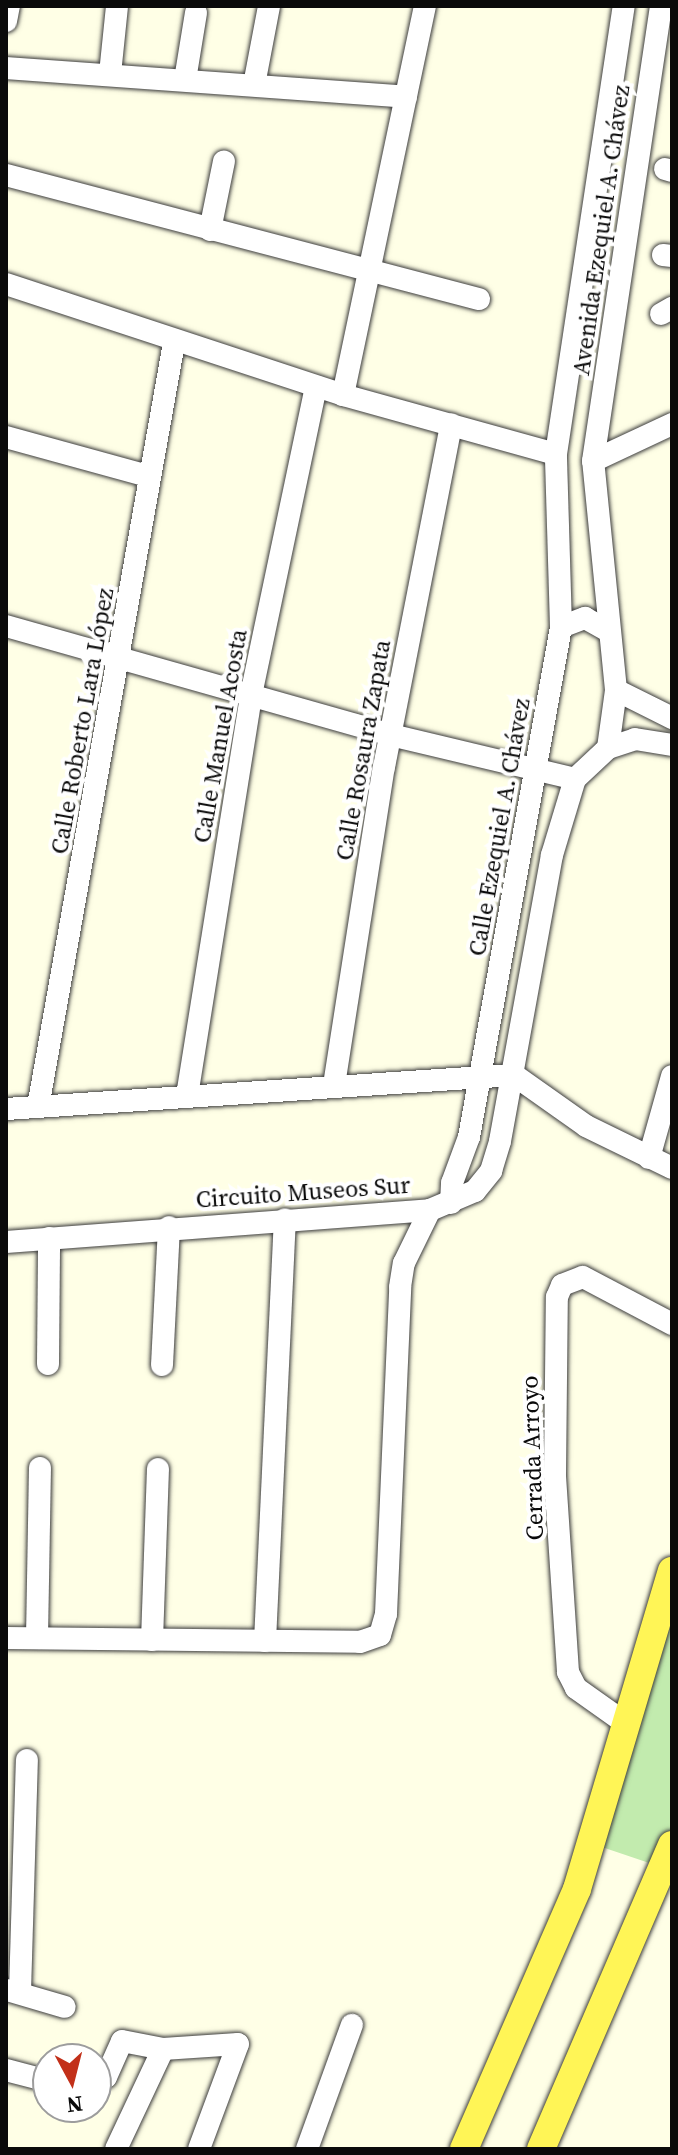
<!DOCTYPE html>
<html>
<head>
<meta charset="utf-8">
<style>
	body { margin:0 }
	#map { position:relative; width:678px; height:2155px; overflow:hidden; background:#ffffe6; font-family:"Source Serif 4",serif }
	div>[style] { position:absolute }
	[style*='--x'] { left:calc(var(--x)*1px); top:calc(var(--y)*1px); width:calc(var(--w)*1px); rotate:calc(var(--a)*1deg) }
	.green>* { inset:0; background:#c2ebae }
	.roads { filter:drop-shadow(0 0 2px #3d3d3d) drop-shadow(0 0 2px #3d3d3d) }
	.minor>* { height:22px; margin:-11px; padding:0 11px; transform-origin:11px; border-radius:11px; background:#fff }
	.major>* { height:28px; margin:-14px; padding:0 14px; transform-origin:14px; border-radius:14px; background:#fff556 }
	span { translate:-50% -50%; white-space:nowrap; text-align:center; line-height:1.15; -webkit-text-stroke:8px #fff; paint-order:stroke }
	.street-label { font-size:24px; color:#0a0a0a }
	.frame { position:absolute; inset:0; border:8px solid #0a0a0a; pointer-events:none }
	.north { position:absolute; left:32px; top:2043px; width:80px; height:80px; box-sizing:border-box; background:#fff; border:2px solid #9d9d9d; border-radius:50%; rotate:173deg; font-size:22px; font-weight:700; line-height:32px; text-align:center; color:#0a0a0a }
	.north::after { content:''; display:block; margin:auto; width:28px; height:36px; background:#c23019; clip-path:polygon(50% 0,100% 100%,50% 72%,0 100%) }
</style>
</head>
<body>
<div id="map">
	<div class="green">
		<i style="clip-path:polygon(672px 1571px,672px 1845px,664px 1868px,593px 1844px)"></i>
	</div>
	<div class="roads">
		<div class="minor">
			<i style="--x:6;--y:21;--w:15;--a:-79"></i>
			<i style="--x:6;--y:68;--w:401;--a:4.1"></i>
			<i style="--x:110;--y:74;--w:68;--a:-84.1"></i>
			<i style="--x:185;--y:80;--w:68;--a:-80.7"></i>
			<i style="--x:254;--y:85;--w:80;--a:-79.2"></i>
			<i style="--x:665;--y:169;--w:7;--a:16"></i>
			<i style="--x:6;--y:175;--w:489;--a:14.7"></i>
			<i style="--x:210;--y:230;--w:70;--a:-78.5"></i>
			<i style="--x:663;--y:255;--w:9;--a:6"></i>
			<i style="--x:6;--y:284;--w:355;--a:18.2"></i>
			<i style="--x:343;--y:395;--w:221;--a:15.5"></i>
			<i style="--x:661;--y:314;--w:13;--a:-29"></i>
			<i style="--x:343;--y:395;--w:398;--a:-78.1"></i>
			<i style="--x:6;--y:437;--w:147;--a:15.4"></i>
			<i style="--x:593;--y:461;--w:87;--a:-25.1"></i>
			<i style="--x:6;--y:626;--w:400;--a:15.8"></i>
			<i style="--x:391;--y:735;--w:189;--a:13.4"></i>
			<i style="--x:561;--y:627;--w:26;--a:-21"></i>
			<i style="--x:585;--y:618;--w:25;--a:29"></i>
			<i style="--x:616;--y:690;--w:63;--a:26.6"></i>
			<i style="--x:608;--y:748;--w:59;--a:-82.1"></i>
			<i style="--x:616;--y:690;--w:230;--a:-95.7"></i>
			<i style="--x:593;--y:461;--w:460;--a:-81.5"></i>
			<i style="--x:575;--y:779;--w:45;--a:-43.2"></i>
			<i style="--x:608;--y:748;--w:28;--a:-18"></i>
			<i style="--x:635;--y:739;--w:37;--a:9"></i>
			<i style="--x:334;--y:1085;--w:322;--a:-81.1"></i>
			<i style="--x:384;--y:767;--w:349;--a:-78.9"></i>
			<i style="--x:187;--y:1096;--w:406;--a:-80.9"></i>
			<i style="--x:251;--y:695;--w:315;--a:-78.1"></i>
			<i style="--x:38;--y:1107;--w:776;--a:-79.91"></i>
			<i style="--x:6;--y:1109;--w:509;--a:-3.83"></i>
			<i style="--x:514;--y:1075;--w:88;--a:35.3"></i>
			<i style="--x:586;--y:1126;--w:96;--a:26"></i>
			<i style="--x:649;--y:1158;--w:85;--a:-74.3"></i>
			<i style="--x:451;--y:1203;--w:20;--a:-87"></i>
			<i style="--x:452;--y:1183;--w:49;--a:-69.7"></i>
			<i style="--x:469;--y:1137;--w:518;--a:-79.77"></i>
			<i style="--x:561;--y:627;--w:173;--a:-91.7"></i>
			<i style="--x:556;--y:454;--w:453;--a:-81.4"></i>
			<i style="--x:6;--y:1242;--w:425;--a:-4.3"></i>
			<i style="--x:430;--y:1210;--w:49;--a:-22.9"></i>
			<i style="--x:475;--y:1191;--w:26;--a:-51"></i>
			<i style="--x:491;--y:1171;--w:31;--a:-73"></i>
			<i style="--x:500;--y:1141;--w:291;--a:-79.7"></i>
			<i style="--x:552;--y:855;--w:79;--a:-73.2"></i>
			<i style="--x:48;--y:1364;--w:126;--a:-89.5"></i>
			<i style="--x:162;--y:1365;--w:138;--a:-87.1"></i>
			<i style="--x:6;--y:1638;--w:354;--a:0.6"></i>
			<i style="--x:360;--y:1642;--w:21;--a:-19"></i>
			<i style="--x:380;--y:1635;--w:22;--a:-74"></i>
			<i style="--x:386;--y:1614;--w:327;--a:-87.5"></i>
			<i style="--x:400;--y:1287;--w:24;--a:-81"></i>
			<i style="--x:404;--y:1263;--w:59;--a:-63.9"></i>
			<i style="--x:37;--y:1638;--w:170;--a:-89"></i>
			<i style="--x:152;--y:1640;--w:171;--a:-88"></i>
			<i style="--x:265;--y:1641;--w:422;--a:-87.3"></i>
			<i style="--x:628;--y:1725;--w:64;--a:-144.6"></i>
			<i style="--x:576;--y:1688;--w:18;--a:-117"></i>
			<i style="--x:568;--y:1672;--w:198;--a:-93.8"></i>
			<i style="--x:555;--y:1474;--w:177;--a:-89.4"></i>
			<i style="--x:557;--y:1297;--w:13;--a:-67"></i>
			<i style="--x:562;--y:1285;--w:22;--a:-21"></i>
			<i style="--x:583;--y:1277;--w:101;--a:27.8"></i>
			<i style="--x:7;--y:1990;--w:60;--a:16.3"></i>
			<i style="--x:20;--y:1992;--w:232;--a:-88.3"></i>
			<i style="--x:6;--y:2070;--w:43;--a:14.7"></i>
			<i style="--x:96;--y:2082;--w:11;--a:-27"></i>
			<i style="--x:106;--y:2077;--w:39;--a:-66"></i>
			<i style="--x:122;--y:2041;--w:42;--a:11"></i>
			<i style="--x:163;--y:2049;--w:75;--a:-3.8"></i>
			<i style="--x:238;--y:2044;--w:112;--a:110.4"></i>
			<i style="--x:116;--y:2149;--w:110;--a:-64.8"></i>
			<i style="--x:307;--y:2149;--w:132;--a:-70.1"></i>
		</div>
		<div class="major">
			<i style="--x:464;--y:2149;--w:283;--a:-66.5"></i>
			<i style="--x:577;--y:1889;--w:332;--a:-73.4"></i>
			<i style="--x:541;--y:2149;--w:331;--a:-66.7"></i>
		</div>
	</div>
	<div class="street-label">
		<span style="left:601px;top:230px;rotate:-82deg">Avenida Ezequiel A. Chávez</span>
		<span style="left:82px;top:721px;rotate:-80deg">Calle Roberto Lara López</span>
		<span style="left:220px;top:736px;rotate:-80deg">Calle Manuel Acosta</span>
		<span style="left:363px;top:750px;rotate:-80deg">Calle Rosaura Zapata</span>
		<span style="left:499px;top:827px;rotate:-80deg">Calle Ezequiel A. Chávez</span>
		<span style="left:303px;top:1192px;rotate:-4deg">Circuito Museos Sur</span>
		<span style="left:532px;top:1458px;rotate:-92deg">Cerrada Arroyo</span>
	</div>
	<div class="frame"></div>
	<div class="north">N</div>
</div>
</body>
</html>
